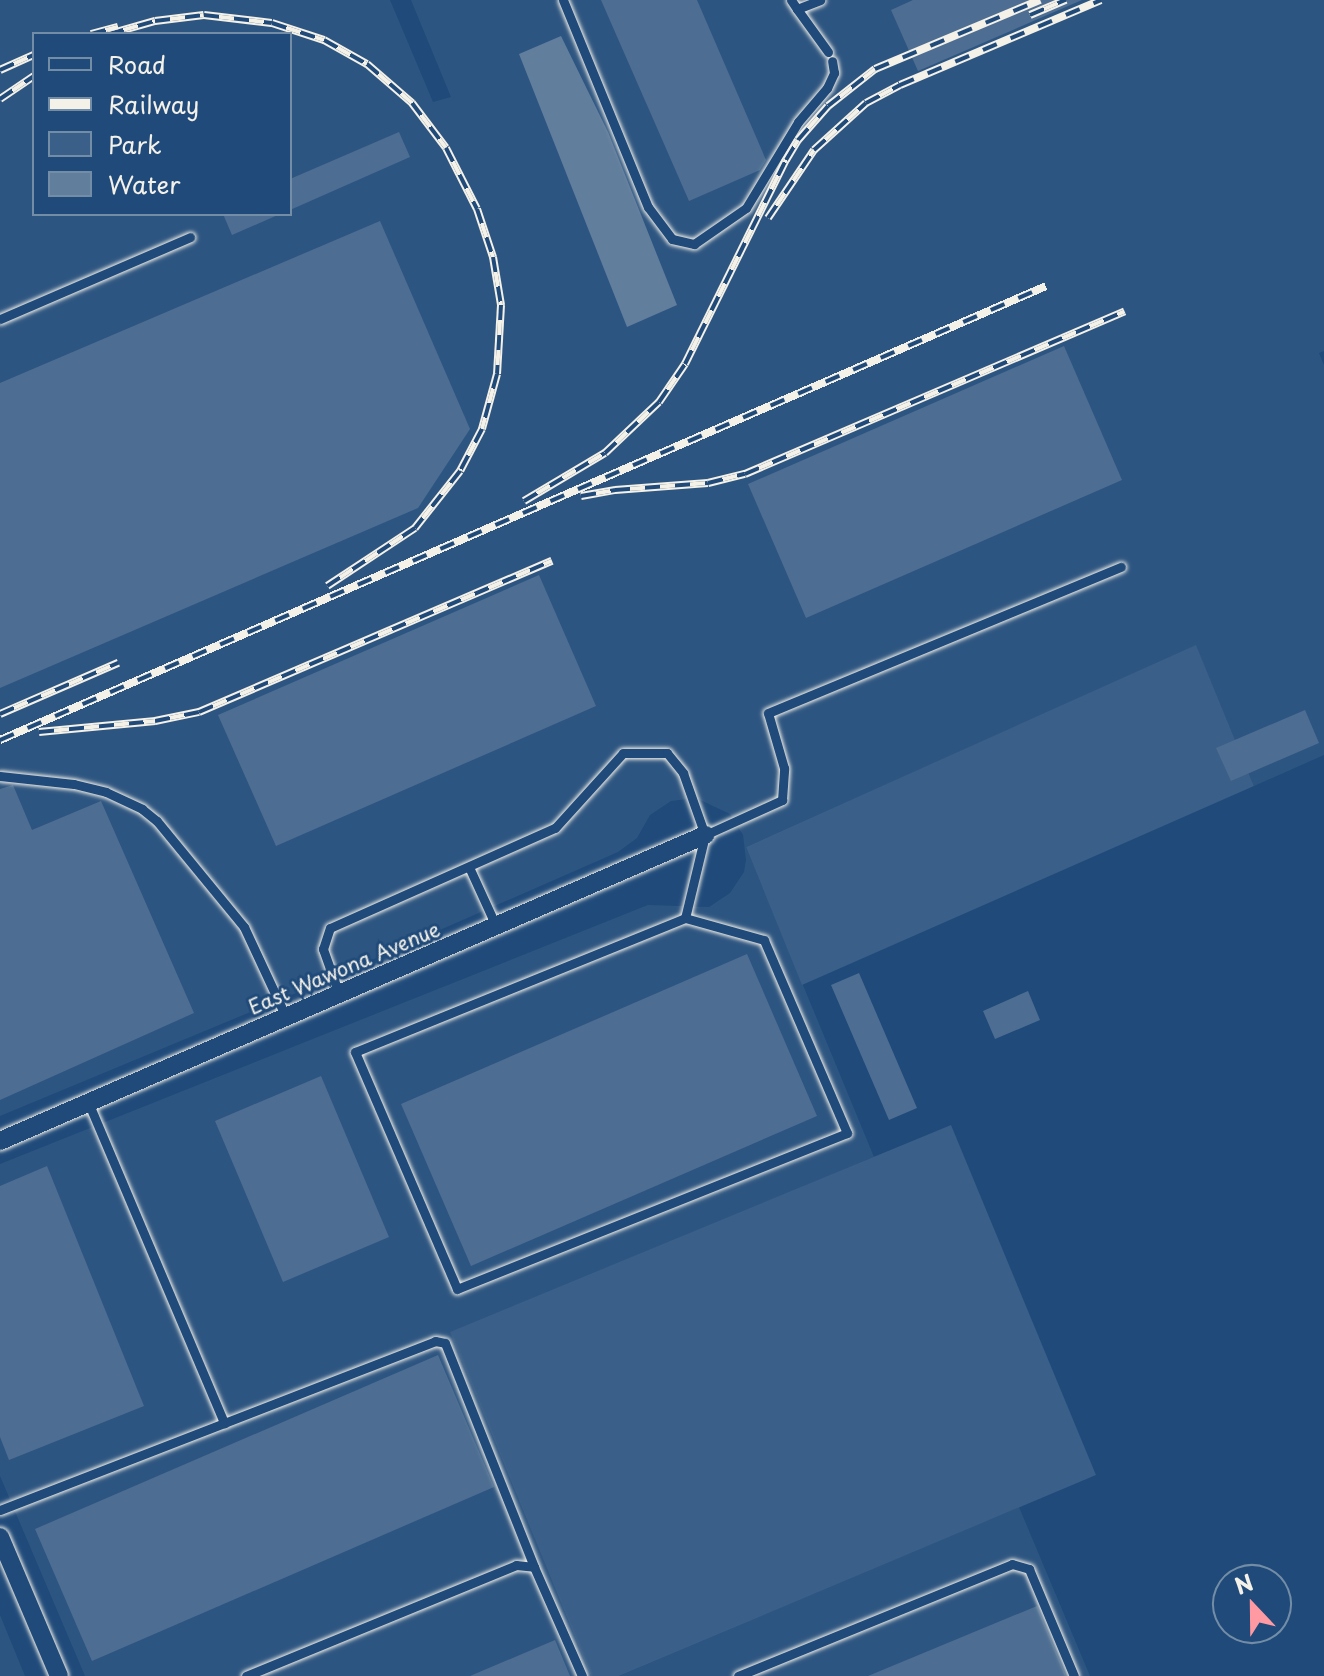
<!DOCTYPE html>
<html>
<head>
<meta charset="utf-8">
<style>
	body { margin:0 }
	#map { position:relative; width:1324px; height:1676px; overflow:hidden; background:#1f4a7a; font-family:"Playpen Sans",sans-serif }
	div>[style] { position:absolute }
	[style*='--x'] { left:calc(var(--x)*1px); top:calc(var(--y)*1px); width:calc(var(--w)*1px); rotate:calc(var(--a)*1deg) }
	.built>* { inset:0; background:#2d5581 }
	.green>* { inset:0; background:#3a5f88 }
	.water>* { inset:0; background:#627e9d }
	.building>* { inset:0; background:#4d6e92 }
	.roads { filter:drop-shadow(0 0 2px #f4f1e8) drop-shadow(0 0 2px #f4f1e8) }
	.lane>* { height:9px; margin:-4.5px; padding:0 4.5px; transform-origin:4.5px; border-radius:4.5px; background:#1f4a7a }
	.street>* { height:18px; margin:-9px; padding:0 9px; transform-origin:9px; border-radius:9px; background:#1f4a7a }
	.rail>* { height:8px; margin-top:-4px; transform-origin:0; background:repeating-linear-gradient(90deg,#1f4a7a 0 15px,#f4f1e8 0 30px); box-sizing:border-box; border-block:2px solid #f4f1e8 }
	span { translate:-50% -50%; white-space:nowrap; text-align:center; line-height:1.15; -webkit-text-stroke:6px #1f4a7a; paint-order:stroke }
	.street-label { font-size:20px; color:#f4f1e8 }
	.legend { position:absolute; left:32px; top:32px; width:260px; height:184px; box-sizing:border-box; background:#1f4a7a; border:2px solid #748da6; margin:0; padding:10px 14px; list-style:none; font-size:24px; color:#f4f1e8 }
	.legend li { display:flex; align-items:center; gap:16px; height:40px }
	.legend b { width:40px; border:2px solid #748da6 }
	.north { position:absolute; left:1212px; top:1564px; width:80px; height:80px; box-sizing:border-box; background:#1f4a7a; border:2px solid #748da6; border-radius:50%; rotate:338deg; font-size:22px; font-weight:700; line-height:32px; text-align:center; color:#f4f1e8 }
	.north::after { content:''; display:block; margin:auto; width:28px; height:36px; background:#ff9aa2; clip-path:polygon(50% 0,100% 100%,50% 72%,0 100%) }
</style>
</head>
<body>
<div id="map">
	<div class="built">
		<i style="clip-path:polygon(evenodd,0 0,390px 0,433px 102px,451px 97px,411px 0,1324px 0,1324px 351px,1319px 353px,1324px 365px,1324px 755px,1254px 786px,1196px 646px,746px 847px,874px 1157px,451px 1333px,591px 1676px,85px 1676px,0 1476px,0 1164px,648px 905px,709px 907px,730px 893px,744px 872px,746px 860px,743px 835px,730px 814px,696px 798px,671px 801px,650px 815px,637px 838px,618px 852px,301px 991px,0 1116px,0 0,34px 34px,290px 34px,290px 214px,34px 214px,34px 34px)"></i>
		<i style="clip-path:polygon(1019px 1507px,1090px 1676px,619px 1676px)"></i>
		<i style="clip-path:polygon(0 1615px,25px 1676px,0 1676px)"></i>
	</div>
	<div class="green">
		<i style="clip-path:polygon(1196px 645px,1254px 786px,802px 985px,746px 847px)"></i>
		<i style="clip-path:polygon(951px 1125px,1096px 1475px,619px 1676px,591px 1676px,450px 1332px)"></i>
	</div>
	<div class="water">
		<i style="clip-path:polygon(561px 36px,608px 132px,677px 305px,627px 327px,519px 54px)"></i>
	</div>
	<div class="building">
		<i style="clip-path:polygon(601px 0,697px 0,766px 160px,760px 170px,689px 201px)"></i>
		<i style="clip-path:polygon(913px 0,1082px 0,918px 71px,891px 10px)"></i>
		<i style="clip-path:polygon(399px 132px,410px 157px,290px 210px,290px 179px)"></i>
		<i style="clip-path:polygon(223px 214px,280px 214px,232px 235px)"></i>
		<i style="clip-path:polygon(380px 221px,470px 429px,418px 508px,0 688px,0 383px)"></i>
		<i style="clip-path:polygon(1064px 346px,1122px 480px,806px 618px,748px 484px)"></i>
		<i style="clip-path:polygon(539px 575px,596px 706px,276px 846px,218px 715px)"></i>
		<i style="clip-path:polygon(1305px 710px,1319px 743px,1231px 781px,1216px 748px)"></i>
		<i style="clip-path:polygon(13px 785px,32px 830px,101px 801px,194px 1013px,0 1100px,0 789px)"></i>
		<i style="clip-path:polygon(747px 954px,817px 1116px,471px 1266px,401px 1104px)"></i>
		<i style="clip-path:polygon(859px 973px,917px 1108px,889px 1120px,831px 985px)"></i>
		<i style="clip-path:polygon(1028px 991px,1040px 1020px,995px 1039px,983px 1011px)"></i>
		<i style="clip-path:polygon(321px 1076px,389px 1237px,283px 1282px,215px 1121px)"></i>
		<i style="clip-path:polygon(47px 1166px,144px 1406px,9px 1460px,0 1437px,0 1186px)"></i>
		<i style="clip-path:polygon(438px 1355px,494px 1487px,92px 1661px,35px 1529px)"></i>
		<i style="clip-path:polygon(1037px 1606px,1066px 1676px,868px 1676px)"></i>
		<i style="clip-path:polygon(555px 1640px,570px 1676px,470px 1676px)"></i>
	</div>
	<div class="roads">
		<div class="lane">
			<i style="--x:563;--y:0;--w:224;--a:67.7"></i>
			<i style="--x:648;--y:207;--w:40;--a:53"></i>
			<i style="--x:672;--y:239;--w:23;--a:13"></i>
			<i style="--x:694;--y:244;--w:63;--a:-34.7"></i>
			<i style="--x:746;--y:208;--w:100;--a:-58.8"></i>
			<i style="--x:798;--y:122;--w:45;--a:-49.5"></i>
			<i style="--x:827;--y:88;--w:17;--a:-65"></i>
			<i style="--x:834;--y:73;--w:12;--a:-99"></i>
			<i style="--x:791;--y:0;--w:11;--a:56"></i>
			<i style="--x:797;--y:9;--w:25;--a:-21"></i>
			<i style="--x:797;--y:9;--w:53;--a:54.2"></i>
			<i style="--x:0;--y:319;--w:207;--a:-23.3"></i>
			<i style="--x:0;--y:776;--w:74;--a:6.2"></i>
			<i style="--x:74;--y:784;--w:33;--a:14"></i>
			<i style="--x:106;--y:792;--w:40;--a:25"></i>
			<i style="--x:142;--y:809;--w:19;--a:39"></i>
			<i style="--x:157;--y:821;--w:137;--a:50.6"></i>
			<i style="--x:244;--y:927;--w:99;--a:65"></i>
			<i style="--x:705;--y:835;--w:85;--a:-24.4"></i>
			<i style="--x:782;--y:800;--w:32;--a:-86"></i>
			<i style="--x:784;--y:768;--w:57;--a:-106.2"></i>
			<i style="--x:768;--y:713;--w:382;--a:-22.5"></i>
			<i style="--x:469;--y:867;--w:65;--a:65.4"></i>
			<i style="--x:339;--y:994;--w:48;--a:-109.6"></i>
			<i style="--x:323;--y:949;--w:22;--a:-72"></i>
			<i style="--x:330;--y:928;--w:246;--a:-24"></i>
			<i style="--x:555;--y:828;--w:101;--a:-47.8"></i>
			<i style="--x:623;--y:753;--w:44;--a:0"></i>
			<i style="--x:667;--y:753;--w:26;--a:51"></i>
			<i style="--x:683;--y:773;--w:66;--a:70.5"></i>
			<i style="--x:705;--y:835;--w:85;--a:103.5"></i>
			<i style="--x:685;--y:918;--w:356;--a:157.9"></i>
			<i style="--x:355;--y:1052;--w:258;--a:66.7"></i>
			<i style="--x:457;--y:1289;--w:420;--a:-21.8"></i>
			<i style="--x:847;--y:1133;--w:210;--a:-113.3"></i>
			<i style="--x:764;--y:940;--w:82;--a:-164.4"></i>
			<i style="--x:88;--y:1102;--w:349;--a:67"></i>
			<i style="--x:0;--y:1510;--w:467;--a:-21.2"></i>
			<i style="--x:435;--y:1341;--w:10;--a:11"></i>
			<i style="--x:445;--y:1343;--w:241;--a:68.3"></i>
			<i style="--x:246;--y:1676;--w:292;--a:-22.3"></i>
			<i style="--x:516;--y:1565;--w:18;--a:6"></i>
			<i style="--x:534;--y:1567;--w:119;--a:66.2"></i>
			<i style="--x:738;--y:1676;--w:296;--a:-22.2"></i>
			<i style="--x:1012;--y:1564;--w:18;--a:16"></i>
			<i style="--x:1029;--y:1569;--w:116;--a:67.2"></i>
		</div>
		<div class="street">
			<i style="--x:0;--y:1141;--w:769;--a:-23.46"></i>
			<i style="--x:0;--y:1537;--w:151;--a:67"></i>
		</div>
	</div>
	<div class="rail">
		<i style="--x:1030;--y:15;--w:39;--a:-23"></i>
		<i style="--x:91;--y:34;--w:28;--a:-15"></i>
		<i style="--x:109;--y:34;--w:48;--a:-15.8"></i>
		<i style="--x:155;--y:21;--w:49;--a:-7"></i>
		<i style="--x:204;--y:15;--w:68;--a:6.7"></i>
		<i style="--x:272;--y:23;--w:55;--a:18.1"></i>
		<i style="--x:324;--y:40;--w:49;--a:29.2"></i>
		<i style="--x:367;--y:64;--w:60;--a:40.9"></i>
		<i style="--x:412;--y:103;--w:56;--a:52.9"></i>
		<i style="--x:446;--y:148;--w:68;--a:63.1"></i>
		<i style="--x:477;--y:209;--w:51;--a:71.6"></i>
		<i style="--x:493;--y:257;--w:49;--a:80.5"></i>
		<i style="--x:501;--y:305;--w:69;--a:93.3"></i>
		<i style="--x:497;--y:374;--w:57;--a:105.3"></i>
		<i style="--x:482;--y:429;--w:47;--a:117.6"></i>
		<i style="--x:460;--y:471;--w:73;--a:128.3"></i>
		<i style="--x:415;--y:528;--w:105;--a:146.6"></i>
		<i style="--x:0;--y:70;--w:37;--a:-24"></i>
		<i style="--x:0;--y:99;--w:41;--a:-34.1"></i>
		<i style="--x:768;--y:218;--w:82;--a:-55.9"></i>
		<i style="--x:814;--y:150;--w:70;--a:-42.1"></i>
		<i style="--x:866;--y:103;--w:38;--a:-28"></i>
		<i style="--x:900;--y:85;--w:218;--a:-22.9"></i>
		<i style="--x:581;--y:496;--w:35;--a:-10"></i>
		<i style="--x:615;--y:490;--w:93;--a:-4.3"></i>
		<i style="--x:708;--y:483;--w:38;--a:-14"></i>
		<i style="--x:745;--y:474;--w:413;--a:-23.2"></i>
		<i style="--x:524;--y:501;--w:94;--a:-30.7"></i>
		<i style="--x:605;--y:453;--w:74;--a:-43.4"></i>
		<i style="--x:659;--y:402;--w:46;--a:-55.6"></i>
		<i style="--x:685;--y:364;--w:228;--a:-63.7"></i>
		<i style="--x:786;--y:160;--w:23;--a:-59"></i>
		<i style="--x:798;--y:140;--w:45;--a:-48.6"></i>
		<i style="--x:828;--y:106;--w:60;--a:-38.2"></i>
		<i style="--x:875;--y:69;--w:179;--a:-22.7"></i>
		<i style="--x:0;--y:714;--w:129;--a:-23.4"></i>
		<i style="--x:39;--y:732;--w:117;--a:-5.4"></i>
		<i style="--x:155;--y:721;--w:45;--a:-11.6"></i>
		<i style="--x:199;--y:712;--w:384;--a:-23.2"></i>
		<i style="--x:0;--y:740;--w:1140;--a:-23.46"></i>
	</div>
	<div class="street-label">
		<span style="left:344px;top:968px;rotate:-23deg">East Wawona Avenue</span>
	</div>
	<ul class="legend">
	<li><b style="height:10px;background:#1f4a7a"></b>Road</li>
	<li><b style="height:10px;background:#f4f1e8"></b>Railway</li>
	<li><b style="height:22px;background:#3a5f88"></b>Park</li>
	<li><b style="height:22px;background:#627e9d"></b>Water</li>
	</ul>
	<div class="north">N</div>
</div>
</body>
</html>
